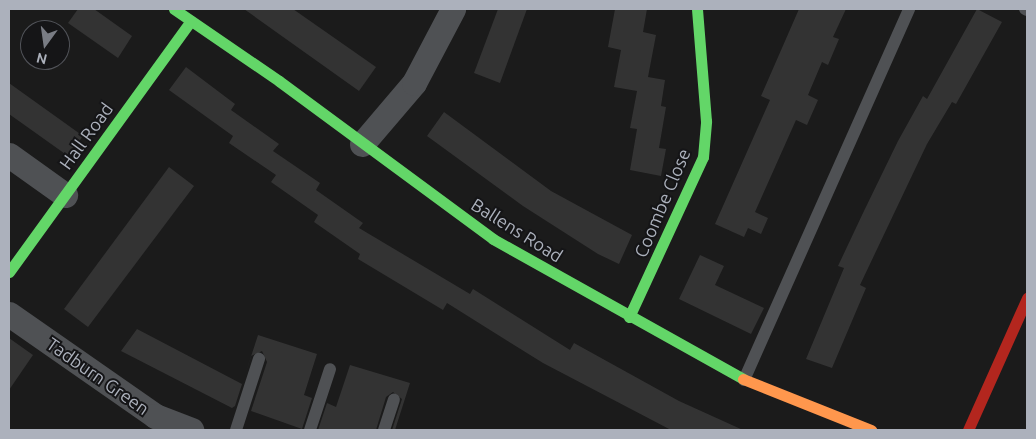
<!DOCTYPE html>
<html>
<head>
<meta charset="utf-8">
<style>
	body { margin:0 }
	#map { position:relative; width:1036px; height:439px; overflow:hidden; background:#1b1b1b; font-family:Ubuntu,sans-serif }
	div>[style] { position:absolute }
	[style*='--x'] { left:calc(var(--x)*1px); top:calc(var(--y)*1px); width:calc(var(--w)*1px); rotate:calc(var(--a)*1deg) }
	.building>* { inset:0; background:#333 }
	.lane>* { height:12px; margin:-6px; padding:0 6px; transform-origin:6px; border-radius:6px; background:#4f5154 }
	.street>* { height:25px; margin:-12.5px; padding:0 12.5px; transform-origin:12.5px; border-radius:12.5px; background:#4f5154 }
	.fast>* { height:11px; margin:-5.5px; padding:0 5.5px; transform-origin:5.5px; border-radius:5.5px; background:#63d668 }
	.slow>* { height:11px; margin:-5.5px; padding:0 5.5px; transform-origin:5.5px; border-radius:5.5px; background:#ff974d }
	.jam>* { height:11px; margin:-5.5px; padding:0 5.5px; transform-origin:5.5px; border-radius:5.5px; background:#b3261e }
	span { translate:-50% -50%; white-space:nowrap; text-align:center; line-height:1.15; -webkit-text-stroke:4px #151517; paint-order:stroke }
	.street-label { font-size:18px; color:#acb1bc }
	.frame { position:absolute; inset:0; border:10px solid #acb1bc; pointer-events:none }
	.north { position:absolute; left:20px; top:20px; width:50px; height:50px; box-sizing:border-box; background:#151517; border:1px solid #515359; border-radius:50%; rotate:194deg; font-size:14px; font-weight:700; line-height:20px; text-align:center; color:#acb1bc }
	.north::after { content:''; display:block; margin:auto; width:18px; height:22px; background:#797c84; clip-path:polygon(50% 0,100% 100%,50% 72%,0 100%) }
</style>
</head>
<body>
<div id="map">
	<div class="building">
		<i style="clip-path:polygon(78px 9px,94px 9px,132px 36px,118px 58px,68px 23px)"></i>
		<i style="clip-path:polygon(244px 9px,293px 9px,376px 67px,359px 91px)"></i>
		<i style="clip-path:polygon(498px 9px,527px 9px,500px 83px,474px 73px)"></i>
		<i style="clip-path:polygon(615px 9px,647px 9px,643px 32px,656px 35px,648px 77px,665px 80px,661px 106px,666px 107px,659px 148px,666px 149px,661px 176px,630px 170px,637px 129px,630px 128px,637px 91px,614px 87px,621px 50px,608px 47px)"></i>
		<i style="clip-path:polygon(799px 9px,846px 9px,833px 37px,839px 39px,828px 65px,822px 62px,808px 95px,818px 100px,807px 125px,796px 120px,755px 212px,768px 218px,761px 234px,748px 228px,744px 237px,715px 224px,770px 100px,761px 96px)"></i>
		<i style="clip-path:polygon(977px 9px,1002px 22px,956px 104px,952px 102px,927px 144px,860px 285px,866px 288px,832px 368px,806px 359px,844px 268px,838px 266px,863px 213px,898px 141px,923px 96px,927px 99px)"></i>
		<i style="clip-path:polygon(186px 67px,235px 104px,231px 110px,279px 144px,273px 151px,320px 183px,316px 190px,363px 223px,359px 228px,470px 294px,473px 289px,570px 350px,574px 343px,679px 401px,743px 430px,671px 430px,543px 363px,447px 303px,443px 310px,358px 259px,360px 254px,314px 222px,318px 215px,271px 182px,276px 175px,229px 143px,233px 136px,169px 90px)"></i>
		<i style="clip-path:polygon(9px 83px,83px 136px,68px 156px,9px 114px)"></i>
		<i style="clip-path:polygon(444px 112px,551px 191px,632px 235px,619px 264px,598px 254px,523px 206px,427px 136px)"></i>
		<i style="clip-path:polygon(169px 167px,194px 186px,88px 327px,64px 309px)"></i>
		<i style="clip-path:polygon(700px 255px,724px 266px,715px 285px,764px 308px,751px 334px,679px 299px)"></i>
		<i style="clip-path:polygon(137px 329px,242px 384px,258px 335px,317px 354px,304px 395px,312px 398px,302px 429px,251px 411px,267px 362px,262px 351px,251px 356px,235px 406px,232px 408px,121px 351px)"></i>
		<i style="clip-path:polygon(9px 338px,33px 355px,9px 390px)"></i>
		<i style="clip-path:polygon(350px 365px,410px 383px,395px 430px,392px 430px,402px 399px,393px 392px,386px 397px,376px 430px,318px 430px,327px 403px,336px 407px)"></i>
	</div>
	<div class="lane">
		<i style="--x:1025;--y:9;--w:2;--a:27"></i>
		<i style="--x:744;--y:380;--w:406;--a:-66"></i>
		<i style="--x:236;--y:430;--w:75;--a:-72.1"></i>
		<i style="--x:310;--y:430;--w:64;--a:-71.8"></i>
		<i style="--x:384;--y:430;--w:32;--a:-72"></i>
	</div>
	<div class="street">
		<i style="--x:362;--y:144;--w:80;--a:-49.6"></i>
		<i style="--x:414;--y:83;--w:84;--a:-62.2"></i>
		<i style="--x:9;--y:155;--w:69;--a:35.5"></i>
		<i style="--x:9;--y:314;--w:178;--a:34.9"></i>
		<i style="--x:155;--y:416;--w:39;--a:21"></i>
	</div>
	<div class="fast">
		<i style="--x:174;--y:9;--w:127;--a:34.4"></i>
		<i style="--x:279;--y:81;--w:266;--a:36.4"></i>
		<i style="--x:493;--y:239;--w:287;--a:29.2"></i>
		<i style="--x:9;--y:272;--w:310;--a:-54.1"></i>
		<i style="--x:629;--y:317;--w:176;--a:-65.2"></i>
		<i style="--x:703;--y:157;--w:36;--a:-85"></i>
		<i style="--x:706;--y:121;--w:112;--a:-94.6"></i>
	</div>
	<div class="slow">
		<i style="--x:743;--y:379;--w:138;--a:21.7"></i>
	</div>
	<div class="jam">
		<i style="--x:968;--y:430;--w:145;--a:-65.9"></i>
	</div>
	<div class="street-label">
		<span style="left:86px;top:136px;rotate:-54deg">Hall Road</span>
		<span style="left:662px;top:203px;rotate:-67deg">Coombe Close</span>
		<span style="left:517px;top:230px;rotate:32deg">Ballens Road</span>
		<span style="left:98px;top:376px;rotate:35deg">Tadburn Green</span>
	</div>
	<div class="frame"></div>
	<div class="north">N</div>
</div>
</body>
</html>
